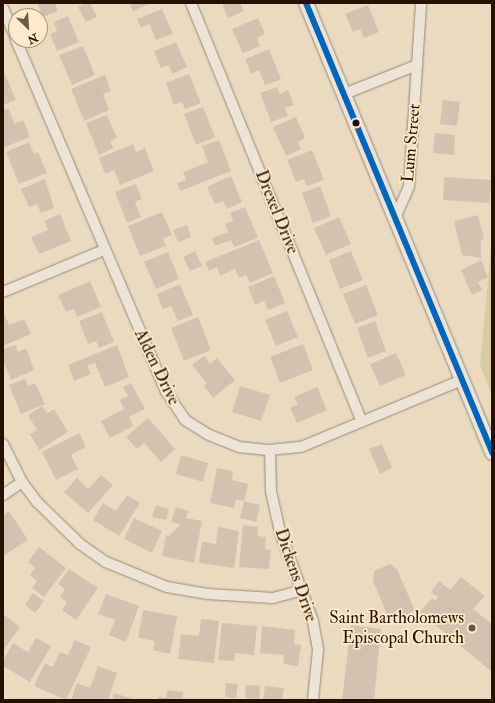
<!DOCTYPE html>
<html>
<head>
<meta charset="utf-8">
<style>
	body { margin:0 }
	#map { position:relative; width:495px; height:703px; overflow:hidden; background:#eadbc0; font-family:"IM FELL Double Pica",serif }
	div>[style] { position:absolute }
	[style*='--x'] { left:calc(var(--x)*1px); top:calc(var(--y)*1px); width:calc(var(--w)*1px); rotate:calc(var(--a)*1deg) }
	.green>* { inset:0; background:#d5cca1 }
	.building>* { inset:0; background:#d3c1af }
	.roads { filter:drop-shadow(0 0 1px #938877) drop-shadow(0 0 1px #938877) }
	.street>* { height:10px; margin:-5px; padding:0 5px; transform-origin:5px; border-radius:5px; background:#ede4d7 }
	.secondary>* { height:14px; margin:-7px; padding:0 7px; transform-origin:7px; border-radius:7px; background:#ede4d7 }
	.bus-1>* { height:6px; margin:-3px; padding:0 3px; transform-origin:3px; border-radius:3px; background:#0065bd }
	.dots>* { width:11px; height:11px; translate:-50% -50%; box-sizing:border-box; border:2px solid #fdeacb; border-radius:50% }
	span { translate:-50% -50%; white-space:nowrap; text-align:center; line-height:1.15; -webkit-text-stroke:3.5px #fdeacb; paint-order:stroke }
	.street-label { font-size:17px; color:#271001 }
	.poi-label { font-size:17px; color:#271001 }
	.right { translate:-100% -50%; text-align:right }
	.frame { position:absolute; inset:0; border:4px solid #271001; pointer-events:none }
	.north { position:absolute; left:8px; top:8px; width:40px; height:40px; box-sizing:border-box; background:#fdeacb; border:1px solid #a7937a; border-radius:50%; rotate:155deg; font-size:11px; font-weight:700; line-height:16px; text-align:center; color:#271001 }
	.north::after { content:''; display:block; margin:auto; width:14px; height:18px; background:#6b5744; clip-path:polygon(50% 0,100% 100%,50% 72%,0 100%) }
</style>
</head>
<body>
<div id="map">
	<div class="green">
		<i style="clip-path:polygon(492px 238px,492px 395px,480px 365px)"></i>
	</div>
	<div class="building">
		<i style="clip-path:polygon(37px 3px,55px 3px,58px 11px,43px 17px)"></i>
		<i style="clip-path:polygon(85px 3px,90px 3px,97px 17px,86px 22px,78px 7px)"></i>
		<i style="clip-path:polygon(129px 3px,151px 3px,133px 11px)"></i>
		<i style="clip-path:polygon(222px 3px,240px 3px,244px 11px,228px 18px)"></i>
		<i style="clip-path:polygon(368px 5px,379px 32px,364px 38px,360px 29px,353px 32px,345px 14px)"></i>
		<i style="clip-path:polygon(162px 9px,173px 34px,156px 40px,149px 24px,141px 28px,137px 19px)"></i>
		<i style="clip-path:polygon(68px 16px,79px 42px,57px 51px,50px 34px,57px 31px,54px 22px)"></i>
		<i style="clip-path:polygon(258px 18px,265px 34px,257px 38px,260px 46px,243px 53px,232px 29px)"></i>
		<i style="clip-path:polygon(176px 42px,187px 67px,172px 74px,169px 65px,161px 68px,154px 51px)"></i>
		<i style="clip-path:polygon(83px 46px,95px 75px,72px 85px,59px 55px)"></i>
		<i style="clip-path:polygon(269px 49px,281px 79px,265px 85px,259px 70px,251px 74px,245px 59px)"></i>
		<i style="clip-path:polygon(3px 70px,16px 100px,3px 105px)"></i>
		<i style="clip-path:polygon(189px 74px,201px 103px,185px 109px,182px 102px,174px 105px,166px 83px)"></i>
		<i style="clip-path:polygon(105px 75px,111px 91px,103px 94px,109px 110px,84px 121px,71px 89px)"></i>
		<i style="clip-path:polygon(277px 87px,280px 94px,288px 90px,294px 105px,285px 108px,288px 116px,271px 122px,260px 93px)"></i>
		<i style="clip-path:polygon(443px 100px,460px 102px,457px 126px,440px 124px)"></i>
		<i style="clip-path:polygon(203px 107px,215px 137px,196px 145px,184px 114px)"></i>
		<i style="clip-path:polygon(8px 108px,15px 124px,23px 120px,30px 137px,3px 148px,3px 110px)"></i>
		<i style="clip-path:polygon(107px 115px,117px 138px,110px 141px,113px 148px,99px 155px,86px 123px)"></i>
		<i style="clip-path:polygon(296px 117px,305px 138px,298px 142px,301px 149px,286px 156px,273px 127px)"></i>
		<i style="clip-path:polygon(435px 133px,455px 135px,454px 155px,433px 153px)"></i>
		<i style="clip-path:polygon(219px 140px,231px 171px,180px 191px,177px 183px,186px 180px,183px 172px,208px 162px,202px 146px)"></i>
		<i style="clip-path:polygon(29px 142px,34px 154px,38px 152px,47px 173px,19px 184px,6px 152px)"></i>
		<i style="clip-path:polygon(133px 144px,136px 152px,145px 148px,154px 171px,120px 185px,114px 170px,105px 174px,99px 158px)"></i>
		<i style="clip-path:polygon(312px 150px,324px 180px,307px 186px,304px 179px,296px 182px,287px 160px)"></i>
		<i style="clip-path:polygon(231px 176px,242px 202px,227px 209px,223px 201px,215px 204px,207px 187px)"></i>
		<i style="clip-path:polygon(444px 177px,491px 180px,489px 203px,443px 200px)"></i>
		<i style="clip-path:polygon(45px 179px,54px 208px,41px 213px,37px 204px,29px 207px,21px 189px)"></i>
		<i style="clip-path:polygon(136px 184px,142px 199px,135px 202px,141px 217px,127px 223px,115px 192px)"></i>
		<i style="clip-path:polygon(320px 186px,331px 216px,313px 223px,302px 193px)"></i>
		<i style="clip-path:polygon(245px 207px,258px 238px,234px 247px,231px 240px,215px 246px,212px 238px,228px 232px,225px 224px,233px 221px,230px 213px)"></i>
		<i style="clip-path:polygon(162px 212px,172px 235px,163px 238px,166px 246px,140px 256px,128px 226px)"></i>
		<i style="clip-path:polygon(60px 214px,71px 241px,39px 254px,31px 237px,48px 230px,44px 221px)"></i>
		<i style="clip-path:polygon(478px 215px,484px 239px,481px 240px,481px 258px,462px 255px,454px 221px)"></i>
		<i style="clip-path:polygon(339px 217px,351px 244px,326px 255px,314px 228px)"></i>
		<i style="clip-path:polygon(187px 225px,191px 237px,178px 242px,173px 230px)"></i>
		<i style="clip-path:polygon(259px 240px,273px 273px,250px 283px,246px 275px,239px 278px,235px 269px,220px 276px,217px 267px,209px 271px,205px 262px)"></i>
		<i style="clip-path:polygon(195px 251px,202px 266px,190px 271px,183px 257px)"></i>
		<i style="clip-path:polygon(351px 251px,363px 280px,340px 289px,329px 260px)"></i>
		<i style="clip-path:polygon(168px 252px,179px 279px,156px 289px,144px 262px)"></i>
		<i style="clip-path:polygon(481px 260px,488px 277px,478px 282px,482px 290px,472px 295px,461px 270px)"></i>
		<i style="clip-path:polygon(274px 276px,285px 303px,268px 310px,264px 301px,255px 305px,248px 287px)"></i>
		<i style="clip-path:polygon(90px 281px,101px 307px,77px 317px,74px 309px,66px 312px,58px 295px)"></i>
		<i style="clip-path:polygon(180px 284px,193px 315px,178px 321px,171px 306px,163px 309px,157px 294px)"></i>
		<i style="clip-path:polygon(366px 285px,378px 315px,355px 324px,343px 294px)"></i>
		<i style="clip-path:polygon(3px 311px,9px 325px,24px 319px,31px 334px,3px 346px)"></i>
		<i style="clip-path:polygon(287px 311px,298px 337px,276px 346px,265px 320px)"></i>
		<i style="clip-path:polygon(102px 312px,114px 342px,99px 348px,96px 341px,88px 344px,79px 321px)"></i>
		<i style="clip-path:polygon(198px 317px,211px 350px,184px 361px,171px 328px)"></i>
		<i style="clip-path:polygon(375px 321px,386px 351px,368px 358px,357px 328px)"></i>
		<i style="clip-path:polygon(303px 344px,313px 370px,280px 383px,270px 357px)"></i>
		<i style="clip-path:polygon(15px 345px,18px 352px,26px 348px,34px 370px,11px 380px,3px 361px,3px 349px)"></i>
		<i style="clip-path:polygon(117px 345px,129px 377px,105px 387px,95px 363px,87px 366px,91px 374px,74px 381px,68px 365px)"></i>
		<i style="clip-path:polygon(396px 353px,406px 375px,380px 386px,370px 364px)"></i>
		<i style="clip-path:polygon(204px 356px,210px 364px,217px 358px,235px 380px,213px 398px,204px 386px,207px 383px,192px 365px)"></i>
		<i style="clip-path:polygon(25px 379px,28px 386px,35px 383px,45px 404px,21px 414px,9px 385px)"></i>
		<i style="clip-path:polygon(131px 383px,145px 409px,129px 417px,133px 426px,110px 438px,101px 421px,124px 409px,120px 400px,128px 396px,123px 387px)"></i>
		<i style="clip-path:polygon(240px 386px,270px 395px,261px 421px,232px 412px)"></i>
		<i style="clip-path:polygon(317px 387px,327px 410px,297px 423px,290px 408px,298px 404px,294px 397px)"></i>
		<i style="clip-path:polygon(42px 406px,47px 413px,54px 409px,68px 432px,39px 450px,30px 434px,37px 430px,28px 415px)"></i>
		<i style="clip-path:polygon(148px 418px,175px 449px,161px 462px,144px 443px,137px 449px,126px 437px)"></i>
		<i style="clip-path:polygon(79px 433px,86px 447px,71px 455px,78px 469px,56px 480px,42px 452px)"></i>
		<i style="clip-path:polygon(382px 444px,392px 468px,380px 474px,369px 449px)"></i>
		<i style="clip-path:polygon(181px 455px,208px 463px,203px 482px,176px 474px)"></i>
		<i style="clip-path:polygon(217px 468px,233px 471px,232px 480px,248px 484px,244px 501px,236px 499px,234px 508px,210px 503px)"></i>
		<i style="clip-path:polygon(101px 475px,113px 485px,88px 513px,64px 492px,77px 478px,88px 489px)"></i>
		<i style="clip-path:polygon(127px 495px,140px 503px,119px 536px,93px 520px,103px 503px,116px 511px)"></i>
		<i style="clip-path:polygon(244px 501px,260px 505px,256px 522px,240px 518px)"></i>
		<i style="clip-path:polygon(156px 505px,169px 509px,166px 520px,152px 517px)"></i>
		<i style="clip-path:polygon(176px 507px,188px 511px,186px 518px,202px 521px,194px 563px,162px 556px,166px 535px,169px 536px,180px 525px,171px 521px)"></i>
		<i style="clip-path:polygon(9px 511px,28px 540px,3px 556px,3px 515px)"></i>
		<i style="clip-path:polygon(134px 518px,162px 531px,152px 553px,124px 539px)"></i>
		<i style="clip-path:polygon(243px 525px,258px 527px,258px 536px,266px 537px,265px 549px,271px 550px,269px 569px,239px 567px)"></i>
		<i style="clip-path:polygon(218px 527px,239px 531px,234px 568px,199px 563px,202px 542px,216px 544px)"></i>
		<i style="clip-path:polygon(39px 547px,66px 568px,44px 597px,32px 588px,37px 581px,30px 575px,35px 568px,28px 562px)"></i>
		<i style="clip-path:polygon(390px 564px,397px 569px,415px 611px,390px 621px,373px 581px,374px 571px)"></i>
		<i style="clip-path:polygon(69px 569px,98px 588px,76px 620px,62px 610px,67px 602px,60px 597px,65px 589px,58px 584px)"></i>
		<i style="clip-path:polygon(461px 577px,485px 596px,473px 609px,492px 624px,492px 672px,420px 612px,432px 598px,435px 601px,438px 597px,431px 592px,439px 581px,450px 590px)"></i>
		<i style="clip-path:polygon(33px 593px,44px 601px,35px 613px,25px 605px)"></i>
		<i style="clip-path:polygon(106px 594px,139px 606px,126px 642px,109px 635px,115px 620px,98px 614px)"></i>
		<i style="clip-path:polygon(143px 610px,177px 616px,170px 654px,153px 650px,155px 641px,138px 638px)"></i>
		<i style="clip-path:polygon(3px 614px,20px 627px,3px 651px)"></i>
		<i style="clip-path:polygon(201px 619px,219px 621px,214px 663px,178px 659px,181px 634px,199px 636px)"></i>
		<i style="clip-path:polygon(222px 623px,257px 626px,254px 655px,235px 653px,234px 661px,218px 660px)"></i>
		<i style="clip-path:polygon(351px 625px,381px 629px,374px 700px,342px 700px)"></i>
		<i style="clip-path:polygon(262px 626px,295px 630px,294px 644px,301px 645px,298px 666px,283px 664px,284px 655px,260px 653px)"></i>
		<i style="clip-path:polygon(36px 638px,51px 646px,30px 682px,3px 666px,3px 661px,13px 643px,28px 652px)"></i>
		<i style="clip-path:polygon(75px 640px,91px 647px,66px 700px,34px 686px,45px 663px,53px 667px,60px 652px,68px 655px)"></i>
		<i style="clip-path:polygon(98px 666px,117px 673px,108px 700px,71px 700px,77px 683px,90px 688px)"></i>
		<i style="clip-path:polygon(226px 683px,238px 684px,236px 698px,225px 697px)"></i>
		<i style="clip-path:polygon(246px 685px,260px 686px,259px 699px,245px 698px)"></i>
		<i style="clip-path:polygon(265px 686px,284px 688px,282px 700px,263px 700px)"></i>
		<i style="clip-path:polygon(167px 690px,183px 692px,182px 700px,158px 700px,158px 697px,166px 698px)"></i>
		<i style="clip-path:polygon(114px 693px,136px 700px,112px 700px)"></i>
	</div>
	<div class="roads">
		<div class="street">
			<i style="--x:191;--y:3;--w:452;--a:67.8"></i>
			<i style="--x:3;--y:8;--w:34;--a:67"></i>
			<i style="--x:16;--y:40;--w:380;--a:66.9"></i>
			<i style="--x:165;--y:390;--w:36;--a:56"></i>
			<i style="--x:185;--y:420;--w:26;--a:32"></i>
			<i style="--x:207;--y:434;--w:35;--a:22"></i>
			<i style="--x:239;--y:447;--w:31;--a:6"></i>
			<i style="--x:270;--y:450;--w:31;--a:-6"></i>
			<i style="--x:301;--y:447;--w:174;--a:-22.6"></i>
			<i style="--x:344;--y:94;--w:79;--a:-21.7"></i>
			<i style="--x:395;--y:218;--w:35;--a:-66"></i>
			<i style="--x:409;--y:186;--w:183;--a:-86.2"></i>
			<i style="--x:3;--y:292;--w:109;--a:-22.6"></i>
			<i style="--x:3;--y:444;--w:42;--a:63.4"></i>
			<i style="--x:22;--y:482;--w:25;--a:53"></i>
			<i style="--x:37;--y:502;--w:60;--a:44.3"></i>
			<i style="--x:80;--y:544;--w:32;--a:35"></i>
			<i style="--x:106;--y:562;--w:66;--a:22.3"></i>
			<i style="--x:167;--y:587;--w:42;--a:9.7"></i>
			<i style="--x:208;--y:594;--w:65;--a:3.5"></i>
			<i style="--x:273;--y:598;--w:30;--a:-15"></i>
			<i style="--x:270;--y:450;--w:41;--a:88.6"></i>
			<i style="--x:271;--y:491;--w:42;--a:77.6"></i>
			<i style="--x:280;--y:532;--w:95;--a:69.7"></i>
			<i style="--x:313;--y:621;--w:29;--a:80"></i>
			<i style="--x:318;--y:650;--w:50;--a:95.7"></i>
			<i style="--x:3;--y:495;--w:23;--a:-34"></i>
		</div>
		<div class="secondary">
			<i style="--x:306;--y:3;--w:487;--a:67.5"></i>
		</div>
	</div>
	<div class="bus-1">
		<i style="--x:306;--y:3;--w:487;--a:67.5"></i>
	</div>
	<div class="dots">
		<i style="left:356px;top:123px;background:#271001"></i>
		<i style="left:472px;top:628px;background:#6b5744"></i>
	</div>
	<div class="street-label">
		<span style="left:411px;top:143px;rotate:-85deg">Lum Street</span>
		<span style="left:277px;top:212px;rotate:68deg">Drexel Drive</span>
		<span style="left:157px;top:367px;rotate:64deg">Alden Drive</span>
		<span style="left:296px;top:575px;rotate:71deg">Dickens Drive</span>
	</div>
	<div class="poi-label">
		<span class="right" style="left:464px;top:628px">Saint Bartholomews<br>Episcopal Church</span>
	</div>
	<div class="frame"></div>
	<div class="north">N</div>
</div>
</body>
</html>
